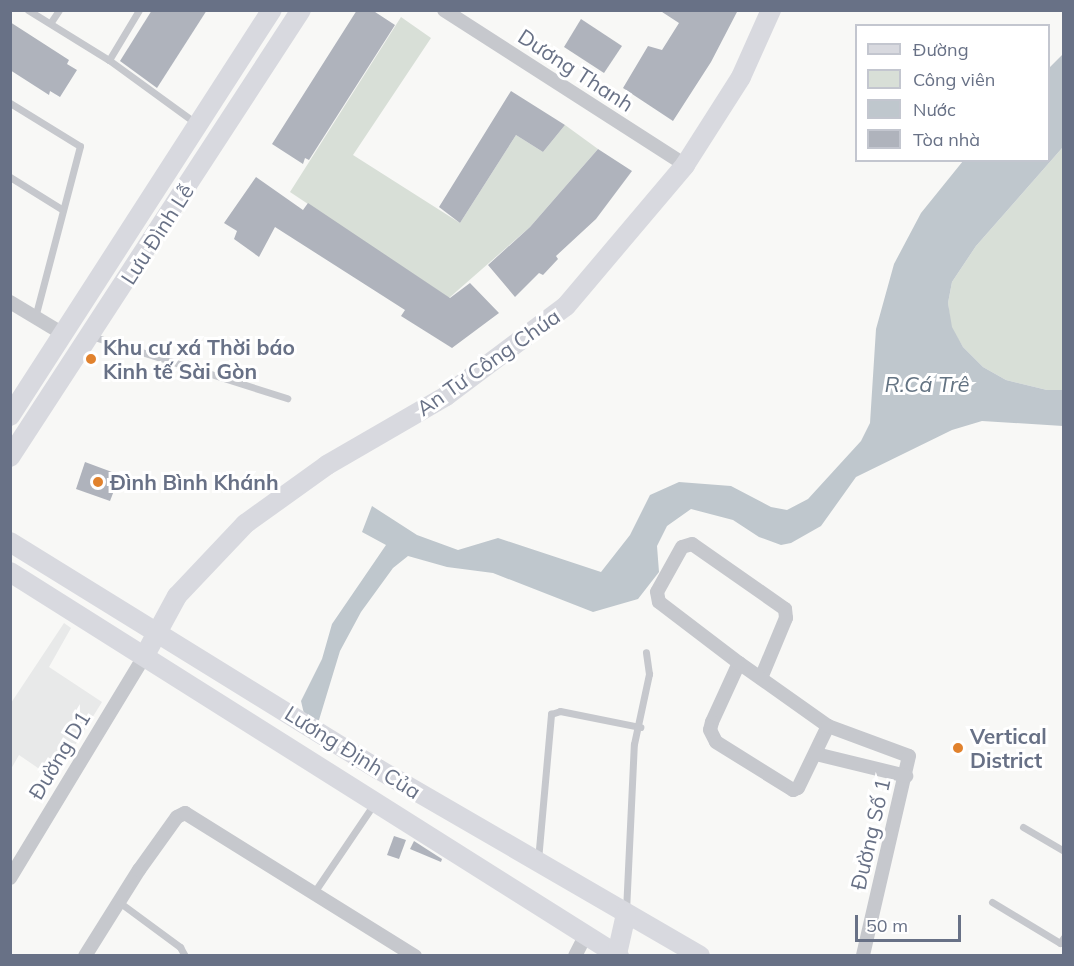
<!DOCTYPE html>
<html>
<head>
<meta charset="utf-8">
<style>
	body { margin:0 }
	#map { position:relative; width:1074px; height:966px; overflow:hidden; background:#f8f8f6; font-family:Mulish,sans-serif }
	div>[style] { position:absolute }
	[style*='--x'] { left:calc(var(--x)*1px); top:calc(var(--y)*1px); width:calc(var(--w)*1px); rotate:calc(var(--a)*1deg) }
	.built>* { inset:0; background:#e8e9e9 }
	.green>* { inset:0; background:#d8dfd7 }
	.water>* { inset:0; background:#bfc7cd }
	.building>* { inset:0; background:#afb3bc }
	.lane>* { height:7px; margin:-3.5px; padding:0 3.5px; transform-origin:3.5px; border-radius:3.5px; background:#c6c8cd }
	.street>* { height:14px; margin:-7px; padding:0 7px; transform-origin:7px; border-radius:7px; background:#c6c8cd }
	.secondary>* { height:20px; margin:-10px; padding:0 10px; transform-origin:10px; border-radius:10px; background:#d8d9df }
	.dots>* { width:16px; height:16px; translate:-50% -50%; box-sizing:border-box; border:3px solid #fff; border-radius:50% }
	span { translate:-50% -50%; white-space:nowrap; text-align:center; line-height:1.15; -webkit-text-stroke:6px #fff; paint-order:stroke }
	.street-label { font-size:21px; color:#687186 }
	.poi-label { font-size:21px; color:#687186; font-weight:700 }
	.left { translate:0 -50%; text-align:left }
	.water-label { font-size:22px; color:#637382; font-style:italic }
	.frame { position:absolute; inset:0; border:12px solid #687186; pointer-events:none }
	.legend { position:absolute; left:855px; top:24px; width:195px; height:138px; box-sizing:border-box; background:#fff; border:2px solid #c3c6cf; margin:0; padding:8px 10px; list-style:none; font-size:18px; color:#687186 }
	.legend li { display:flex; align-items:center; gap:12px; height:30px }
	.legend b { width:30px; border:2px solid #c3c6cf }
	.scale { position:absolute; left:855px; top:915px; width:106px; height:27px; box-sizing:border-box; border:3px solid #687186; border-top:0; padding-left:8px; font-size:18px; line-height:21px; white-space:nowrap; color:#687186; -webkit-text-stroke:4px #fff; paint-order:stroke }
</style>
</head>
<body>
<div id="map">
	<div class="built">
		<i style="clip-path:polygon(64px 623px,71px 628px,49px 667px,102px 702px,54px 779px,19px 755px,11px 769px,11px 703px)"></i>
	</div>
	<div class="green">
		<i style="clip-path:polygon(401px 17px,431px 38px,353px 155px,460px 223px,516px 135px,543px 152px,565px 125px,598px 149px,530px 227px,449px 298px,290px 192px)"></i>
		<i style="clip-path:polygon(1063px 147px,1063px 390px,1047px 390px,1006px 380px,983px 367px,963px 347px,951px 327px,948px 303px,952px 282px,976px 246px)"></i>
	</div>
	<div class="water">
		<i style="clip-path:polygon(1063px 54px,1063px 147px,976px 246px,952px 282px,948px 303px,952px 327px,963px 347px,983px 367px,1006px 380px,1047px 390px,1063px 390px,1063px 426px,982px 421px,952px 430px,856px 477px,821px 526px,791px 543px,781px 545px,759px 537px,733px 520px,691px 509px,667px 526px,657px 546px,659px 572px,638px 599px,593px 612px,493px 573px,447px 567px,408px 556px,393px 568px,361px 612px,340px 651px,319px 720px,310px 723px,305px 718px,301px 701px,322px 659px,332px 624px,386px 545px,362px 532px,372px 506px,417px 535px,458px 550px,498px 538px,601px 572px,630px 535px,650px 495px,679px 482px,731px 486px,771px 507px,787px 510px,808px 499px,861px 441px,870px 423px,876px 329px,894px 264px,921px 213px,963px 161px,1048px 160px,1049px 68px)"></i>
	</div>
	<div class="building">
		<i style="clip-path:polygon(152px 10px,207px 10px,157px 88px,120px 61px)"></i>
		<i style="clip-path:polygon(357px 10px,372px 10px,395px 25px,309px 160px,305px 158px,303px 164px,272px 144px)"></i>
		<i style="clip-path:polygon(659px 10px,738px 10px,711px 62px,673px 121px,623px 88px,648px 46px,662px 50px,679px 23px)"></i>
		<i style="clip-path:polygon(581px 19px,622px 46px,604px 73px,564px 47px)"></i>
		<i style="clip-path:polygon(10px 22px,69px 60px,67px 64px,77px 70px,60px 97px,50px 91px,49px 95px,10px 70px)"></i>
		<i style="clip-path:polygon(511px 91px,565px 125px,543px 152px,516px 135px,460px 223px,439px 207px)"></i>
		<i style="clip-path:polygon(598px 149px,632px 171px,596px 219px,556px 256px,558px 259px,543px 275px,539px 273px,515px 297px,488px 265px,530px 227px)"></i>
		<i style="clip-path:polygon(256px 177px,303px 210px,308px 203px,450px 298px,470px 283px,499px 313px,452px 348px,401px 316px,405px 310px,275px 227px,259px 257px,234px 239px,237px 231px,224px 223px)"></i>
		<i style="clip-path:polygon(85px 462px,120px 475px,110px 501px,76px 489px)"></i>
		<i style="clip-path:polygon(394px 836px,406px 840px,399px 859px,387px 855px)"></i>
		<i style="clip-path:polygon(414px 841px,442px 859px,441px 862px,410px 849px)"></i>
	</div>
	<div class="lane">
		<i style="--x:28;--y:10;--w:95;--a:31.7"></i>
		<i style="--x:109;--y:60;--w:109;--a:36"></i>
		<i style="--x:51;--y:22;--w:14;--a:-56"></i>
		<i style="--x:109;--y:60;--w:58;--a:-59"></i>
		<i style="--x:10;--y:103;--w:82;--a:31.6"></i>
		<i style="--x:80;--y:146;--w:177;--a:104.7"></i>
		<i style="--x:10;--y:177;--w:62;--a:31.9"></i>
		<i style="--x:91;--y:336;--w:206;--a:17.6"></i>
		<i style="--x:1023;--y:827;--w:48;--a:30.3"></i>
		<i style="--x:538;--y:860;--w:147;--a:-84.9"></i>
		<i style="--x:551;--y:714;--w:9;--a:-18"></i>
		<i style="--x:560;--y:711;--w:82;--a:11.3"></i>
		<i style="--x:315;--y:891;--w:105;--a:-55.9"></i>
		<i style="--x:119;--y:902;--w:76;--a:36.4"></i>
		<i style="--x:180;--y:947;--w:10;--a:61"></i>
		<i style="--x:992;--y:902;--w:79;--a:31.1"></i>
		<i style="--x:1060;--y:943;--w:7;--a:-56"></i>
		<i style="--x:626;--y:911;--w:167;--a:-87.3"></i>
		<i style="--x:634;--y:744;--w:72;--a:-77.9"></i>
		<i style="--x:649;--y:674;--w:22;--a:-98"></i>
	</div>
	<div class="street">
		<i style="--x:444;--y:10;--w:287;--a:32.7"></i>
		<i style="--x:10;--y:302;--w:64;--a:31"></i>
		<i style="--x:739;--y:663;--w:65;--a:114.6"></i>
		<i style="--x:712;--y:722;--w:8;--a:104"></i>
		<i style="--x:710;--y:730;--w:13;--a:63"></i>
		<i style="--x:716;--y:742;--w:91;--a:31.9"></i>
		<i style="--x:793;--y:790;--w:5;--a:-22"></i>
		<i style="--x:798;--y:788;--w:69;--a:-64.2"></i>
		<i style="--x:761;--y:678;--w:65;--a:-67.4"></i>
		<i style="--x:786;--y:618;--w:9;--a:-96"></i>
		<i style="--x:785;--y:609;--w:113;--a:-145"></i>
		<i style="--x:692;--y:544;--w:10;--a:163"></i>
		<i style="--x:682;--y:547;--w:51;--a:119.1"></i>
		<i style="--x:657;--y:592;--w:10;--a:79"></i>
		<i style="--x:659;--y:602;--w:101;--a:37.3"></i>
		<i style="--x:739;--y:663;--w:109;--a:35.3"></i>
		<i style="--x:828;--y:726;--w:86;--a:20.3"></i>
		<i style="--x:909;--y:756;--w:205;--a:103"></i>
		<i style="--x:816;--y:754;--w:93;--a:13.7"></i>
		<i style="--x:10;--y:878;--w:261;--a:-58.8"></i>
		<i style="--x:85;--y:956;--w:102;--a:-57.9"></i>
		<i style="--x:139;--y:870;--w:65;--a:-54.4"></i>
		<i style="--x:177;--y:817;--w:9;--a:-27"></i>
		<i style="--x:185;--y:813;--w:271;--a:31.9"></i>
		<i style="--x:575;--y:956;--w:25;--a:-63"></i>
	</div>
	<div class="secondary">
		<i style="--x:10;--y:416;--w:483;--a:-57.2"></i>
		<i style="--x:10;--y:457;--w:533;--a:-56.94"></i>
		<i style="--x:10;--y:542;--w:432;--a:31.7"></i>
		<i style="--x:378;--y:769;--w:372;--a:30.1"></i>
		<i style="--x:10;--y:572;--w:720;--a:32.23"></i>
		<i style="--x:145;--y:655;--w:67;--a:-61.5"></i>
		<i style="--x:177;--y:596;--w:99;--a:-46.6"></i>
		<i style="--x:245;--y:524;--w:101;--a:-35.7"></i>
		<i style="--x:327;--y:465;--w:138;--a:-30.1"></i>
		<i style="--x:446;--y:396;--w:150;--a:-36.9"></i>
		<i style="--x:566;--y:306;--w:185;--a:-49.8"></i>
		<i style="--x:685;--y:165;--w:104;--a:-57.5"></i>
		<i style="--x:741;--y:77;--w:73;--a:-65.9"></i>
		<i style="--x:617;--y:954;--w:41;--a:-77.3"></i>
	</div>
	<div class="dots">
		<i style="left:91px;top:359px;background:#e1822d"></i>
		<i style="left:98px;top:482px;background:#e1822d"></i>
		<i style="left:958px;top:748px;background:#e1822d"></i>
	</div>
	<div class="street-label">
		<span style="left:576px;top:70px;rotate:33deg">Dương Thanh</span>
		<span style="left:157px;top:234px;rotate:-57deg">Lưu Đình Lễ</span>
		<span style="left:488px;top:362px;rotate:-35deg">An Tư Công Chúa</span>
		<span style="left:353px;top:752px;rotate:32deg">Lương Định Của</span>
		<span style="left:59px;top:755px;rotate:-59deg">Đường D1</span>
		<span style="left:870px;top:834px;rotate:-77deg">Đường Số 1</span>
	</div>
	<div class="poi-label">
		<span class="left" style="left:103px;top:359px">Khu cư xá Thời báo<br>Kinh tế Sài Gòn</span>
		<span class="left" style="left:110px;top:482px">Đình Bình Khánh</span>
		<span class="left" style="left:970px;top:748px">Vertical<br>District</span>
	</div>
	<div class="water-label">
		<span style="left:927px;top:385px">R.Cá Trê</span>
	</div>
	<div class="frame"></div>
	<ul class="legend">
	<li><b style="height:8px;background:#d8d9df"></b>Đường</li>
	<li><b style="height:16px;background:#d8dfd7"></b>Công viên</li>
	<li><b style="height:16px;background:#bfc7cd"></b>Nước</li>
	<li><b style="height:16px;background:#afb3bc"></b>Tòa nhà</li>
	</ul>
	<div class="scale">50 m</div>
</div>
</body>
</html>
